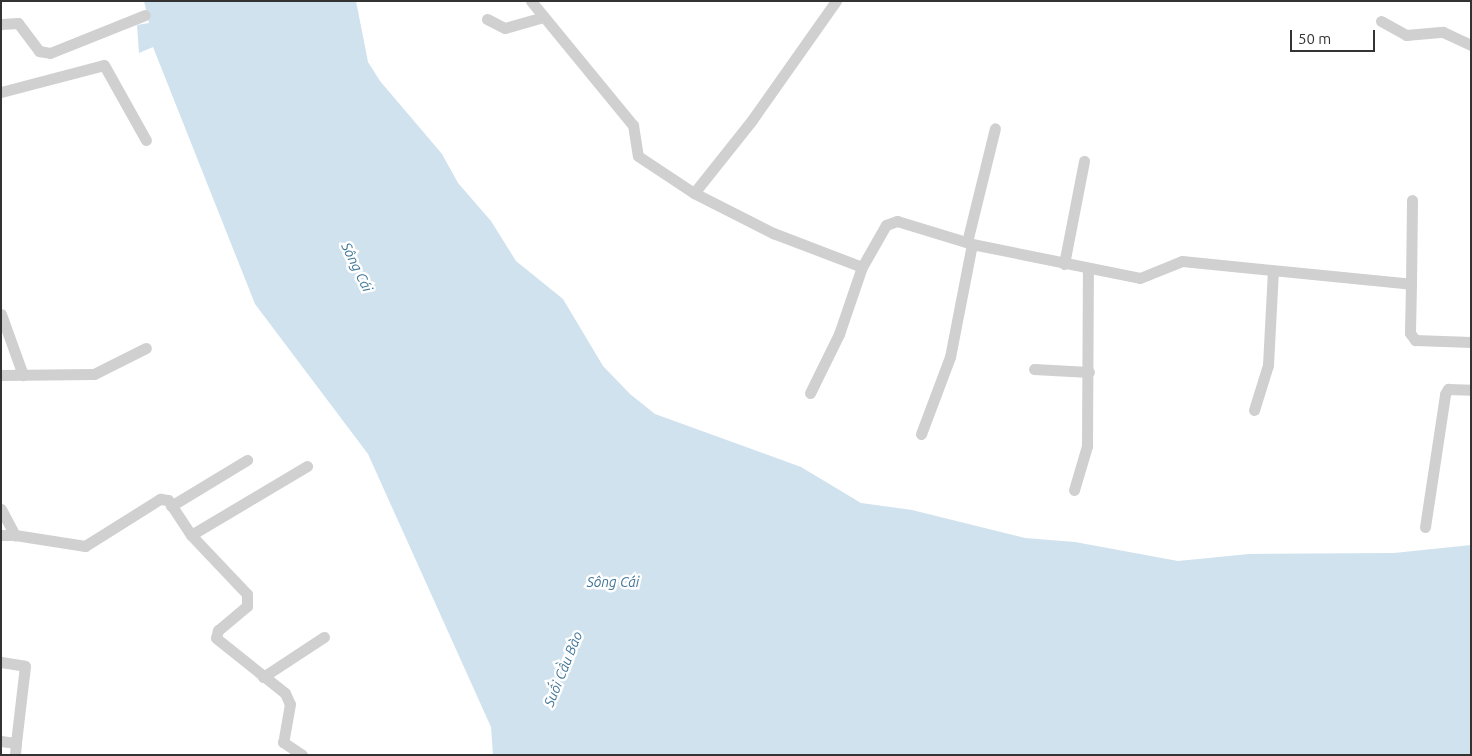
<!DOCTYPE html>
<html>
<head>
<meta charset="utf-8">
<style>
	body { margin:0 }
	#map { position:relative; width:1472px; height:756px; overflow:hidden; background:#fff; font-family:Ubuntu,sans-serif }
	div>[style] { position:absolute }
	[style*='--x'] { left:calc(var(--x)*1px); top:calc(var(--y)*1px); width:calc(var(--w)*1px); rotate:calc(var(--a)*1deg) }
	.water>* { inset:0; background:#cfe2ee }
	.minor>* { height:11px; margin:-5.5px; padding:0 5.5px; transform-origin:5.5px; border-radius:5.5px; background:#d0d0d0 }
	span { translate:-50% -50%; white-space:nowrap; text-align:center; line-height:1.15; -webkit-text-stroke:5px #fff; paint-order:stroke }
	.water-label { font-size:14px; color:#3f7597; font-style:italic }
	.frame { position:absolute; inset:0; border:2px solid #333; pointer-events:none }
	.scale { position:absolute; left:1290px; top:30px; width:85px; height:22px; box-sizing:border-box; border:2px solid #333; border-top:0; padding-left:6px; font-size:15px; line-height:18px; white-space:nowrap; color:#333; -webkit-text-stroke:4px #fff; paint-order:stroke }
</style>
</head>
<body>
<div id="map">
	<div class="water">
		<i style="clip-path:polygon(144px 1px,356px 1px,368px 62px,380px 81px,442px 154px,458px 183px,491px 221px,516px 261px,563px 299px,603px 366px,630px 394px,655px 414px,801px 467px,861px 503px,912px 510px,1025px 538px,1075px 542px,1178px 561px,1249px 554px,1394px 553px,1471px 545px,1471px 755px,493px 755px,491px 727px,368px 454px,255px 304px,153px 47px,139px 53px,137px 25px,149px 23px)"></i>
	</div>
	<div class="minor">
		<i style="--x:531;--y:1;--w:161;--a:50.6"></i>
		<i style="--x:633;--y:125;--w:31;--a:81"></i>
		<i style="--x:638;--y:156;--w:67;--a:33.5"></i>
		<i style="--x:694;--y:193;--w:93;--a:-51.5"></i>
		<i style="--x:752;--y:120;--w:146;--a:-54.8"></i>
		<i style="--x:487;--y:19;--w:20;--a:27"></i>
		<i style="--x:505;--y:28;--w:40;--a:-16"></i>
		<i style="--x:1381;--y:21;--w:29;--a:29"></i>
		<i style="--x:1406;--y:35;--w:37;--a:-5"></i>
		<i style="--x:1443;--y:32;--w:31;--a:25"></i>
		<i style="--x:1;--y:24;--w:17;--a:-3"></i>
		<i style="--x:18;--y:23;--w:35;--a:53"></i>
		<i style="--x:39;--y:51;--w:11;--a:10"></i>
		<i style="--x:50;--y:53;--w:102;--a:-21.8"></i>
		<i style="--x:1;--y:92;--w:106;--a:-14.7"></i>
		<i style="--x:104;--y:65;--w:86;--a:60.8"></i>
		<i style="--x:694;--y:193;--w:89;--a:26.9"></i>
		<i style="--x:773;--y:233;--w:95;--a:20.9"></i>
		<i style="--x:862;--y:267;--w:48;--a:-60.3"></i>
		<i style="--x:886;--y:225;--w:12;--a:-20"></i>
		<i style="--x:897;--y:221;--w:78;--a:17"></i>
		<i style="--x:972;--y:244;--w:171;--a:11.4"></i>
		<i style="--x:1140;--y:278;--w:45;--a:-22"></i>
		<i style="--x:1182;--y:261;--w:230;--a:5.7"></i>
		<i style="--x:1411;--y:284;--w:49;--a:91.2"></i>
		<i style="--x:1410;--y:333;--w:9;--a:54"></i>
		<i style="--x:1415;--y:340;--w:56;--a:2"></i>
		<i style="--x:967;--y:242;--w:117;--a:-76.2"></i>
		<i style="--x:1064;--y:264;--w:105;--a:-79"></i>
		<i style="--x:1411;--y:284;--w:84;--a:-89.3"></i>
		<i style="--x:1;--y:314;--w:65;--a:70.2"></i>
		<i style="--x:1034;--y:369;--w:55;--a:3.1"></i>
		<i style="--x:1;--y:375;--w:93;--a:-0.6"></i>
		<i style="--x:94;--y:374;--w:58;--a:-26.6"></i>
		<i style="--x:810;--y:393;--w:66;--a:-63.8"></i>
		<i style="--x:839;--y:334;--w:71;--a:-71.1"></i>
		<i style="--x:1254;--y:410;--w:47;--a:-72.7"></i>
		<i style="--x:1268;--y:365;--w:94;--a:-87"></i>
		<i style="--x:921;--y:434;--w:82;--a:-69.4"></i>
		<i style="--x:950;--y:357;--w:115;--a:-79"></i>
		<i style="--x:1074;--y:490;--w:46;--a:-73.5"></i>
		<i style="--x:1087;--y:446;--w:176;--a:-89.7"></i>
		<i style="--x:171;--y:506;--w:89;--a:-31.2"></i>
		<i style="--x:1;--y:509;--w:30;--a:62"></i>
		<i style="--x:15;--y:535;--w:71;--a:8.9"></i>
		<i style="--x:85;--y:546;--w:89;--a:-32.1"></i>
		<i style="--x:160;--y:499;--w:8;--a:7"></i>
		<i style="--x:168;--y:500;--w:42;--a:56.7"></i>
		<i style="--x:191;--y:535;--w:81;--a:46.5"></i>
		<i style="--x:247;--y:594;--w:12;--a:90"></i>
		<i style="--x:247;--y:606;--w:38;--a:140"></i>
		<i style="--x:218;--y:630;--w:8;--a:104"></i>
		<i style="--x:216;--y:638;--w:88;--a:38.6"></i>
		<i style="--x:285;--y:693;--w:12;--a:66"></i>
		<i style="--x:290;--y:704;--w:39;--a:100"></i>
		<i style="--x:283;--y:742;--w:23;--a:34"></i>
		<i style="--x:1425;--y:527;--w:134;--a:-81.4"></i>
		<i style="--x:1445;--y:394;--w:6;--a:-59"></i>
		<i style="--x:1448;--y:389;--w:23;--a:2"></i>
		<i style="--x:1;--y:535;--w:14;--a:0"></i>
		<i style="--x:191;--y:535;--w:135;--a:-30.7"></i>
		<i style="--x:1;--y:662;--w:24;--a:9"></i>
		<i style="--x:25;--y:666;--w:78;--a:96.7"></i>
		<i style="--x:263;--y:677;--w:73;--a:-33.3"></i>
		<i style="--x:1;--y:741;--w:15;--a:8"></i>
		<i style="--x:16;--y:743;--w:12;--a:95"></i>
	</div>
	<div class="water-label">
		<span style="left:357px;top:267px;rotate:64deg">Sông Cái</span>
		<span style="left:613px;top:582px">Sông Cái</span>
		<span style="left:563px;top:669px;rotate:-68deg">Suối Cầu Bào</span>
	</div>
	<div class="frame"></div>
	<div class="scale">50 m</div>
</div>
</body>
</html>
